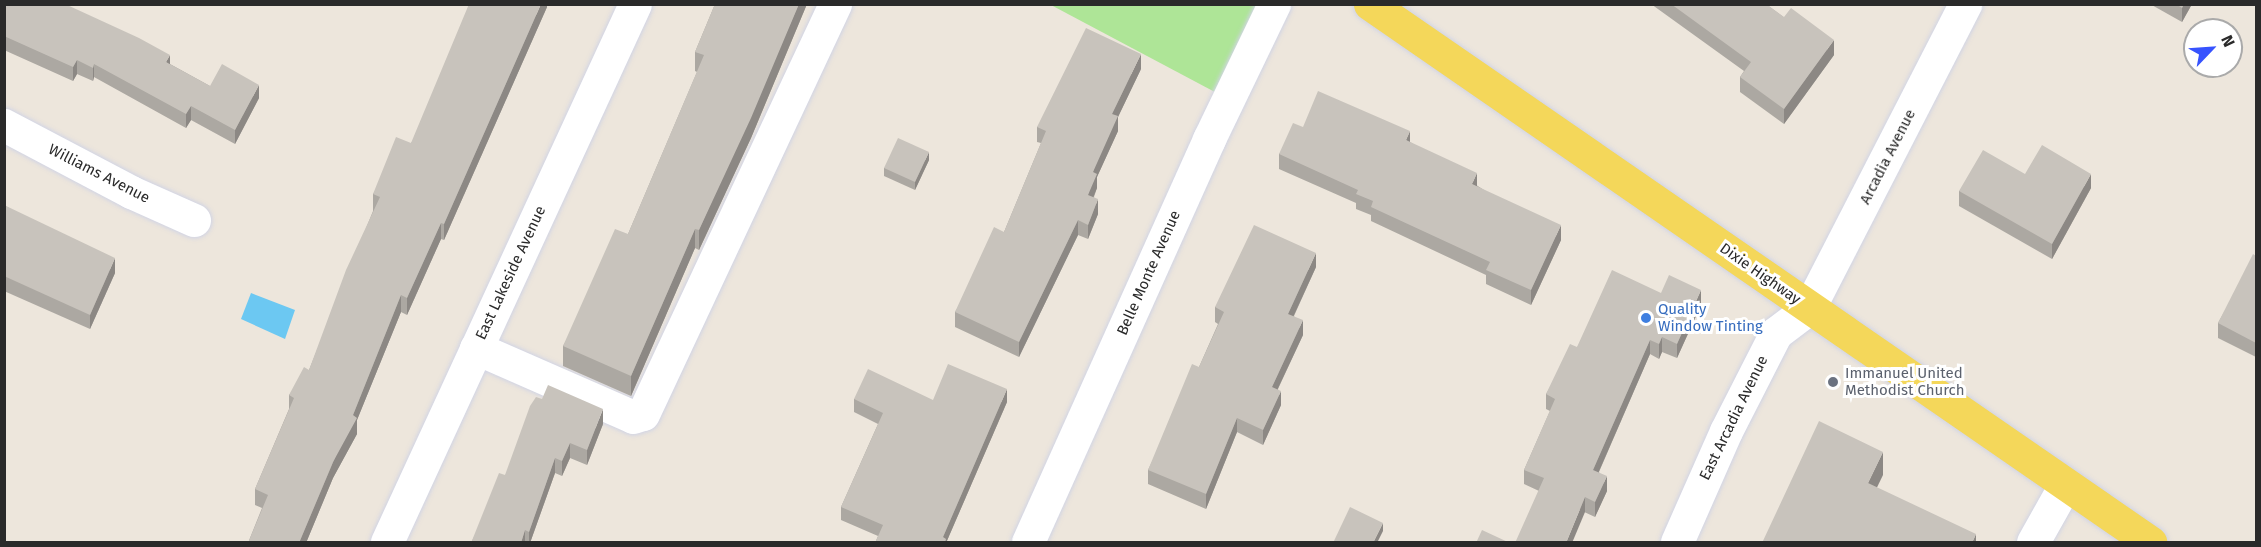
<!DOCTYPE html>
<html>
<head>
<meta charset="utf-8">
<style>
	body { margin:0 }
	#map { position:relative; width:2261px; height:547px; overflow:hidden; background:#ede6dc; font-family:"Fira Sans",sans-serif }
	div>[style] { position:absolute }
	[style*='--x'] { left:calc(var(--x)*1px); top:calc(var(--y)*1px); width:calc(var(--w)*1px); rotate:calc(var(--a)*1deg) }
	.green>* { inset:0; background:#aee597 }
	.water>* { inset:0; background:#6cc8f2 }
	.roads { filter:drop-shadow(0 0 2px #d1d4e4) drop-shadow(0 0 2px #d1d4e4) }
	.minor>* { height:33px; margin:-16.5px; padding:0 16.5px; transform-origin:16.5px; border-radius:16.5px; background:#fff }
	.major>* { height:33px; margin:-16.5px; padding:0 16.5px; transform-origin:16.5px; border-radius:16.5px; background:#f4d75a }
	.wall>* { inset:0; background:#aca8a2 }
	.shaded-wall>* { inset:0; background:#8c8884 }
	.building>* { inset:0; background:#c8c3bc }
	.dots>* { width:16px; height:16px; translate:-50% -50%; box-sizing:border-box; border:3px solid #fff; border-radius:50% }
	span { translate:-50% -50%; white-space:nowrap; text-align:center; line-height:1.15; -webkit-text-stroke:6px #fff; paint-order:stroke }
	.street-label { font-size:15px; color:#2a2a2a }
	.shop-label { font-size:15px; color:#366cbe }
	.left { translate:0 -50%; text-align:left }
	.worship-label { font-size:15px; color:#5b616d }
	.frame { position:absolute; inset:0; border:6px solid #2a2a2a; pointer-events:none }
	.north { position:absolute; left:2183px; top:18px; width:60px; height:60px; box-sizing:border-box; background:#fff; border:2px solid #aaa; border-radius:50%; rotate:65deg; font-size:16px; font-weight:700; line-height:24px; text-align:center; color:#2a2a2a }
	.north::after { content:''; display:block; margin:auto; width:21px; height:27px; background:#3753fe; clip-path:polygon(50% 0,100% 100%,50% 72%,0 100%) }
</style>
</head>
<body>
<div id="map">
	<div class="green">
		<i style="clip-path:polygon(1051px 5px,1274px 5px,1228px 99px)"></i>
	</div>
	<div class="water">
		<i style="clip-path:polygon(251px 293px,295px 310px,285px 339px,241px 319px)"></i>
	</div>
	<div class="roads">
		<div class="minor">
			<i style="--x:4;--y:125;--w:144;--a:27.8"></i>
			<i style="--x:131;--y:192;--w:69;--a:24"></i>
			<i style="--x:476;--y:348;--w:171;--a:23.7"></i>
			<i style="--x:633;--y:417;--w:10;--a:-17"></i>
			<i style="--x:643;--y:414;--w:453;--a:-64.9"></i>
			<i style="--x:387;--y:542;--w:592;--a:-65.25"></i>
			<i style="--x:1028;--y:542;--w:442;--a:-65.8"></i>
			<i style="--x:1209;--y:139;--w:150;--a:-64.3"></i>
			<i style="--x:1677;--y:542;--w:121;--a:-66.2"></i>
			<i style="--x:1726;--y:431;--w:110;--a:-63"></i>
			<i style="--x:1776;--y:333;--w:41;--a:-37.1"></i>
			<i style="--x:1809;--y:308;--w:342;--a:-62.8"></i>
			<i style="--x:2033;--y:542;--w:65;--a:-60.7"></i>
		</div>
		<div class="major">
			<i style="--x:1370;--y:4;--w:948;--a:34.6"></i>
		</div>
	</div>
	<div class="wall">
		<i style="clip-path:polygon(4px 4px,170px 64px,210px 86px,259px 98px,235px 144px,191px 120px,186px 128px,94px 77px,93px 81px,77px 74px,73px 81px,4px 50px)"></i>
		<i style="clip-path:polygon(547px 4px,547px 7px,444px 240px,441px 239px,407px 315px,401px 312px,357px 420px,357px 434px,333px 478px,306px 543px,248px 543px,262px 508px,255px 505px,255px 489px,289px 409px,289px 395px,309px 370px,373px 211px,373px 194px,411px 143px)"></i>
		<i style="clip-path:polygon(715px 4px,807px 4px,751px 138px,699px 250px,695px 248px,631px 396px,563px 366px,563px 346px,628px 234px,697px 72px,695px 71px,695px 52px)"></i>
		<i style="clip-path:polygon(1651px 4px,1766px 4px,1834px 55px,1784px 124px,1740px 92px,1740px 77px,1744px 71px)"></i>
		<i style="clip-path:polygon(2150px 4px,2192px 4px,2182px 22px)"></i>
		<i style="clip-path:polygon(1141px 69px,1118px 117px,1118px 131px,1097px 177px,1097px 188px,1094px 197px,1098px 214px,1088px 239px,1078px 235px,1019px 357px,955px 327px,955px 312px,1004px 232px,1041px 143px,1037px 142px,1037px 127px)"></i>
		<i style="clip-path:polygon(1303px 127px,1410px 142px,1561px 240px,1531px 305px,1486px 284px,1486px 275px,1371px 221px,1371px 215px,1356px 209px,1356px 203px,1279px 169px,1279px 154px)"></i>
		<i style="clip-path:polygon(929px 160px,915px 190px,884px 176px,884px 168px)"></i>
		<i style="clip-path:polygon(2025px 174px,2091px 188px,2052px 259px,1959px 206px,1959px 191px)"></i>
		<i style="clip-path:polygon(4px 205px,115px 273px,90px 329px,4px 291px)"></i>
		<i style="clip-path:polygon(2256px 256px,2256px 357px,2218px 338px,2218px 323px)"></i>
		<i style="clip-path:polygon(1316px 267px,1294px 316px,1303px 335px,1278px 389px,1281px 405px,1263px 445px,1237px 432px,1206px 509px,1148px 484px,1148px 470px,1199px 367px,1218px 324px,1215px 322px,1215px 307px)"></i>
		<i style="clip-path:polygon(1661px 293px,1701px 305px,1677px 358px,1662px 352px,1659px 359px,1650px 354px,1599px 472px,1607px 491px,1595px 517px,1524px 484px,1524px 470px,1550px 411px,1546px 409px,1546px 394px,1577px 347px)"></i>
		<i style="clip-path:polygon(854px 399px,1007px 402px,946px 543px,875px 543px,878px 536px,841px 520px,841px 507px,878px 424px,854px 412px)"></i>
		<i style="clip-path:polygon(603px 424px,587px 465px,570px 458px,562px 476px,555px 473px,530px 543px,471px 543px,505px 475px)"></i>
	</div>
	<div class="shaded-wall">
		<i style="clip-path:polygon(541px 4px,547px 4px,547px 7px,444px 240px,444px 224px)"></i>
		<i style="clip-path:polygon(799px 4px,807px 4px,751px 138px,699px 250px,699px 230px)"></i>
		<i style="clip-path:polygon(2184px 4px,2192px 4px,2182px 22px,2182px 8px)"></i>
		<i style="clip-path:polygon(1834px 40px,1834px 55px,1784px 124px,1784px 109px)"></i>
		<i style="clip-path:polygon(1141px 54px,1141px 69px,1118px 117px,1118px 131px,1097px 177px,1097px 188px,1088px 210px,1088px 195px,1093px 172px,1112px 114px)"></i>
		<i style="clip-path:polygon(170px 55px,170px 69px,166px 62px)"></i>
		<i style="clip-path:polygon(77px 60px,77px 74px,73px 81px,73px 67px)"></i>
		<i style="clip-path:polygon(94px 64px,94px 77px,93px 81px,93px 68px)"></i>
		<i style="clip-path:polygon(259px 85px,259px 98px,235px 144px,235px 130px)"></i>
		<i style="clip-path:polygon(191px 106px,191px 120px,186px 128px,186px 114px)"></i>
		<i style="clip-path:polygon(1410px 131px,1410px 146px,1406px 140px)"></i>
		<i style="clip-path:polygon(929px 152px,929px 160px,915px 190px,915px 182px)"></i>
		<i style="clip-path:polygon(1477px 173px,1477px 187px,1472px 184px)"></i>
		<i style="clip-path:polygon(2091px 174px,2091px 188px,2052px 259px,2052px 244px)"></i>
		<i style="clip-path:polygon(1098px 199px,1098px 214px,1088px 239px,1088px 225px)"></i>
		<i style="clip-path:polygon(1078px 220px,1078px 235px,1019px 357px,1019px 342px)"></i>
		<i style="clip-path:polygon(441px 223px,441px 239px,407px 315px,407px 298px)"></i>
		<i style="clip-path:polygon(1561px 225px,1561px 240px,1531px 305px,1531px 290px)"></i>
		<i style="clip-path:polygon(695px 229px,695px 248px,631px 396px,631px 376px)"></i>
		<i style="clip-path:polygon(1316px 253px,1316px 267px,1288px 328px,1288px 314px)"></i>
		<i style="clip-path:polygon(115px 258px,115px 273px,90px 329px,90px 315px)"></i>
		<i style="clip-path:polygon(1701px 290px,1701px 305px,1677px 358px,1677px 344px)"></i>
		<i style="clip-path:polygon(401px 295px,401px 312px,357px 420px,357px 434px,333px 478px,306px 543px,299px 543px,353px 415px)"></i>
		<i style="clip-path:polygon(1303px 320px,1303px 335px,1272px 401px,1272px 387px)"></i>
		<i style="clip-path:polygon(1662px 337px,1662px 352px,1659px 359px,1659px 344px)"></i>
		<i style="clip-path:polygon(1650px 340px,1650px 354px,1593px 485px,1593px 470px)"></i>
		<i style="clip-path:polygon(1007px 389px,1007px 402px,946px 543px,943px 543px,943px 537px)"></i>
		<i style="clip-path:polygon(1281px 391px,1281px 405px,1263px 445px,1263px 430px)"></i>
		<i style="clip-path:polygon(603px 409px,603px 424px,587px 465px,587px 450px)"></i>
		<i style="clip-path:polygon(1237px 418px,1237px 432px,1206px 509px,1206px 494px)"></i>
		<i style="clip-path:polygon(570px 443px,570px 458px,562px 476px,562px 461px)"></i>
		<i style="clip-path:polygon(1883px 452px,1883px 475px,1868px 506px,1868px 483px)"></i>
		<i style="clip-path:polygon(555px 458px,555px 473px,530px 543px,529px 543px,529px 532px)"></i>
		<i style="clip-path:polygon(1607px 476px,1607px 491px,1595px 517px,1595px 502px)"></i>
		<i style="clip-path:polygon(1585px 497px,1585px 512px,1572px 543px,1566px 543px)"></i>
		<i style="clip-path:polygon(1383px 523px,1383px 531px,1377px 543px,1373px 543px)"></i>
		<i style="clip-path:polygon(525px 530px,525px 543px,521px 543px)"></i>
		<i style="clip-path:polygon(1976px 534px,1976px 543px,1972px 543px)"></i>
	</div>
	<div class="building">
		<i style="clip-path:polygon(4px 4px,65px 4px,139px 38px,170px 55px,166px 62px,210px 86px,222px 64px,259px 85px,235px 130px,191px 106px,186px 114px,94px 64px,93px 68px,77px 60px,73px 67px,4px 36px)"></i>
		<i style="clip-path:polygon(469px 4px,541px 4px,444px 224px,441px 223px,407px 298px,401px 295px,353px 415px,357px 418px,333px 462px,299px 543px,248px 543px,268px 495px,255px 489px,294px 398px,289px 395px,304px 367px,309px 370px,346px 270px,380px 197px,373px 194px,396px 137px,411px 143px)"></i>
		<i style="clip-path:polygon(715px 4px,799px 4px,751px 118px,699px 230px,695px 229px,631px 376px,563px 346px,615px 229px,628px 234px,704px 55px,695px 52px)"></i>
		<i style="clip-path:polygon(1671px 4px,1766px 4px,1784px 17px,1791px 8px,1834px 40px,1784px 109px,1740px 77px,1751px 62px)"></i>
		<i style="clip-path:polygon(2176px 4px,2184px 4px,2182px 8px)"></i>
		<i style="clip-path:polygon(1086px 28px,1141px 54px,1112px 114px,1118px 116px,1093px 172px,1097px 174px,1088px 195px,1098px 199px,1088px 225px,1078px 220px,1019px 342px,955px 312px,994px 227px,1004px 232px,1046px 131px,1037px 127px)"></i>
		<i style="clip-path:polygon(1318px 91px,1410px 131px,1406px 140px,1477px 173px,1472px 184px,1561px 225px,1531px 290px,1486px 270px,1490px 262px,1371px 207px,1373px 201px,1356px 194px,1358px 190px,1279px 154px,1293px 123px,1303px 127px)"></i>
		<i style="clip-path:polygon(898px 138px,929px 152px,915px 182px,884px 168px)"></i>
		<i style="clip-path:polygon(2042px 145px,2091px 174px,2052px 244px,1959px 191px,1983px 150px,2025px 174px)"></i>
		<i style="clip-path:polygon(4px 205px,115px 258px,90px 315px,4px 276px)"></i>
		<i style="clip-path:polygon(1254px 225px,1316px 253px,1288px 314px,1303px 320px,1272px 387px,1281px 391px,1263px 430px,1237px 418px,1206px 494px,1148px 470px,1192px 364px,1199px 367px,1224px 312px,1215px 307px)"></i>
		<i style="clip-path:polygon(2253px 254px,2256px 256px,2256px 343px,2218px 323px)"></i>
		<i style="clip-path:polygon(1612px 270px,1661px 293px,1669px 275px,1701px 290px,1677px 344px,1662px 337px,1659px 344px,1650px 340px,1593px 470px,1607px 476px,1595px 502px,1585px 497px,1566px 543px,1515px 543px,1544px 478px,1524px 470px,1555px 399px,1546px 394px,1570px 344px,1577px 347px)"></i>
		<i style="clip-path:polygon(948px 364px,1007px 389px,943px 537px,946px 539px,945px 543px,875px 543px,883px 525px,841px 507px,883px 413px,854px 399px,868px 369px,933px 400px)"></i>
		<i style="clip-path:polygon(548px 385px,603px 409px,587px 450px,570px 443px,562px 461px,555px 458px,529px 532px,525px 530px,521px 543px,471px 543px,499px 473px,505px 475px,530px 406px,536px 397px,542px 399px)"></i>
		<i style="clip-path:polygon(1819px 421px,1883px 452px,1868px 483px,1976px 534px,1972px 543px,1762px 543px)"></i>
		<i style="clip-path:polygon(1350px 507px,1383px 523px,1373px 543px,1333px 543px)"></i>
		<i style="clip-path:polygon(1482px 530px,1510px 543px,1476px 543px)"></i>
	</div>
	<div class="dots">
		<i style="left:1646px;top:318px;background:#3f7fe0"></i>
		<i style="left:1833px;top:382px;background:#6b7280"></i>
	</div>
	<div class="street-label">
		<span style="left:1888px;top:157px;rotate:-63deg">Arcadia Avenue</span>
		<span style="left:99px;top:174px;rotate:27deg">Williams Avenue</span>
		<span style="left:511px;top:273px;rotate:-65deg">East Lakeside Avenue</span>
		<span style="left:1149px;top:273px;rotate:-66deg">Belle Monte Avenue</span>
		<span style="left:1760px;top:274px;rotate:35deg">Dixie Highway</span>
		<span style="left:1734px;top:418px;rotate:-64deg">East Arcadia Avenue</span>
	</div>
	<div class="shop-label">
		<span class="left" style="left:1658px;top:318px">Quality<br>Window Tinting</span>
	</div>
	<div class="worship-label">
		<span class="left" style="left:1845px;top:382px">Immanuel United<br>Methodist Church</span>
	</div>
	<div class="frame"></div>
	<div class="north">N</div>
</div>
</body>
</html>
